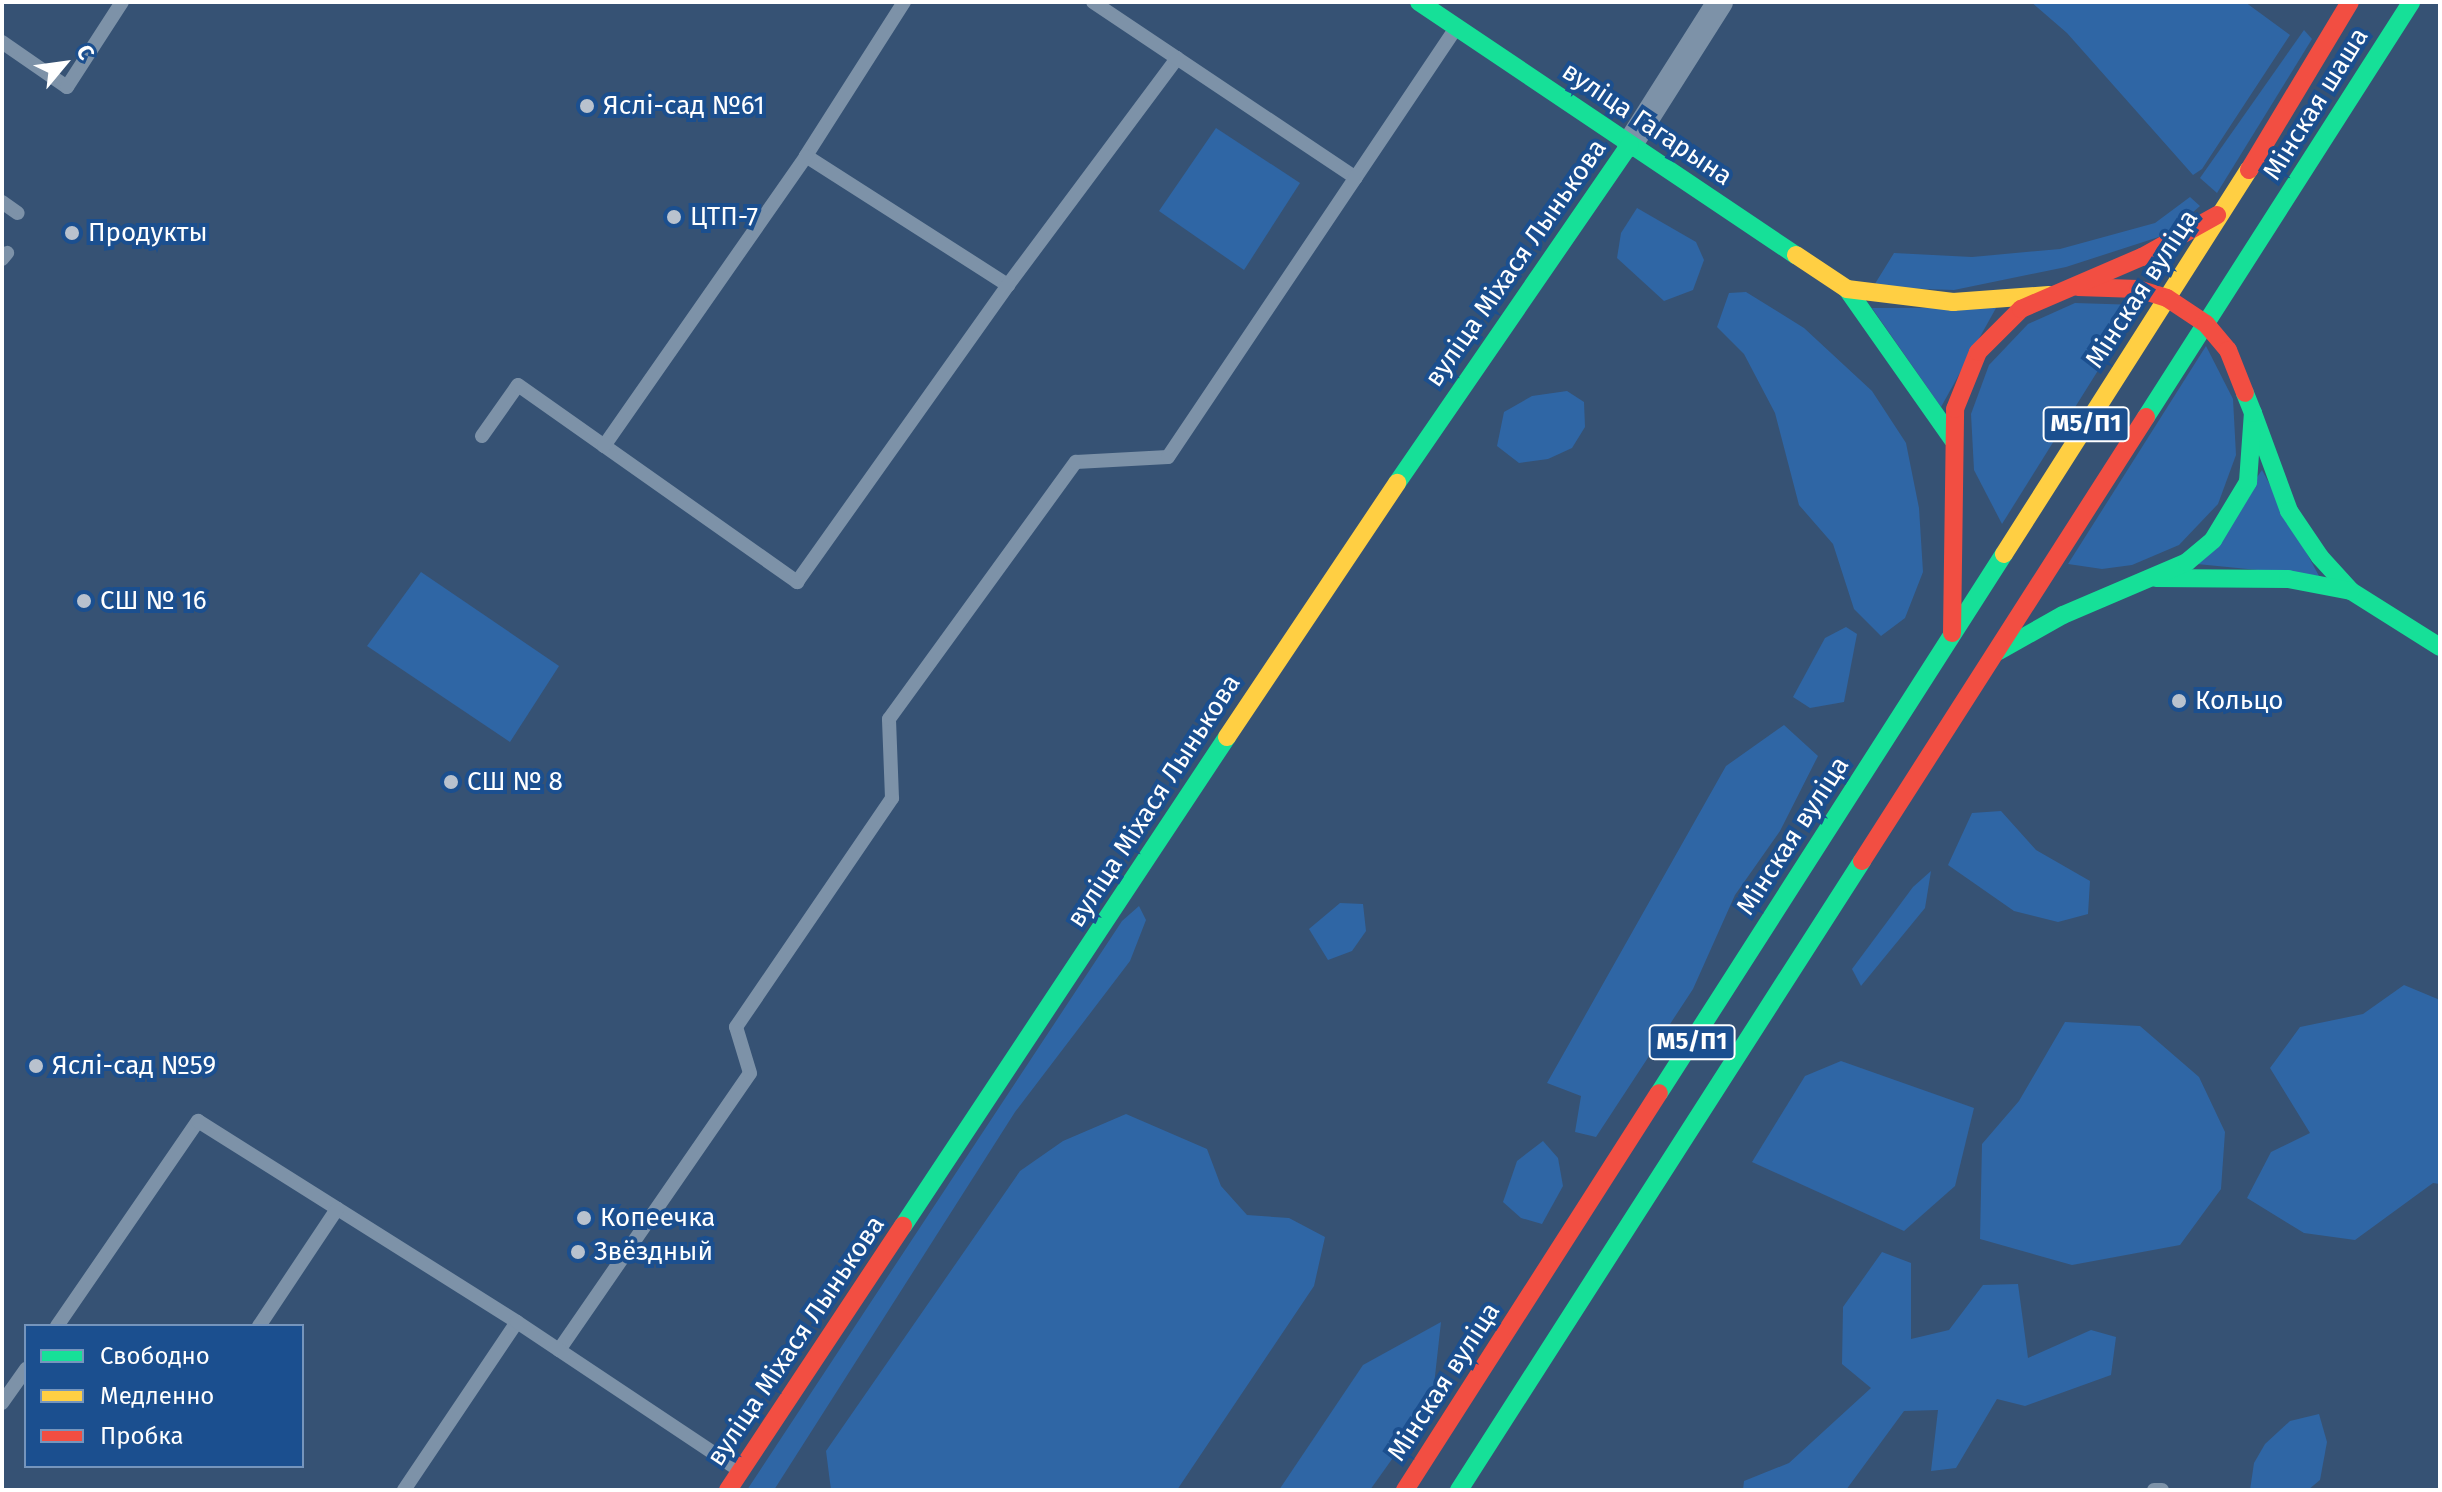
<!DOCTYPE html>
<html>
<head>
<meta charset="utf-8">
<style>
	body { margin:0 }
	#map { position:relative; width:2442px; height:1492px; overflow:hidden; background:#365274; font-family:"Fira Sans",sans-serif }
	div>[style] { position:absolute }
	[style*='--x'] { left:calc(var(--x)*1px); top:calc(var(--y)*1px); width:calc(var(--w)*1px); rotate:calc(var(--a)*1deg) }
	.green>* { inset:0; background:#2f66a5 }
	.lane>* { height:14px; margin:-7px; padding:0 7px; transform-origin:7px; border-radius:7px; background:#7d92a8 }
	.street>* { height:26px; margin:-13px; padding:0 13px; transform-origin:13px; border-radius:13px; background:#7d92a8 }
	.fast>* { height:18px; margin:-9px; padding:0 9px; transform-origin:9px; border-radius:9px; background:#16e098 }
	.slow>* { height:18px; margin:-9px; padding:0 9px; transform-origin:9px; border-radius:9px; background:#ffcf43 }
	.jam>* { height:18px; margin:-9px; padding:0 9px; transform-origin:9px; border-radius:9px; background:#f24e42 }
	.dots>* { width:22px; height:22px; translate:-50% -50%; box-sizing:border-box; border:4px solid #1b4f8f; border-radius:50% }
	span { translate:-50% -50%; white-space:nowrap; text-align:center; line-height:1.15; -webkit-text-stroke:8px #1b4f8f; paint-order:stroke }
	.shield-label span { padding:2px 6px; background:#1b4f8f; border:2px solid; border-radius:6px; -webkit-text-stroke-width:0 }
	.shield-label { font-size:24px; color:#fff; font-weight:700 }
	.street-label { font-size:26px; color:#fff }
	.poi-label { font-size:26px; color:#fff }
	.left { translate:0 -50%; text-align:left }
	.frame { position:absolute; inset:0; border:4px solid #fff; pointer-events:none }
	.legend { position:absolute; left:24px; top:1324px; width:280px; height:144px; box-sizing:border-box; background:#1b4f8f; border:2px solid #7695bc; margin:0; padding:10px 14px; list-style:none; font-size:24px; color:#fff }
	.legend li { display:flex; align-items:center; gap:16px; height:40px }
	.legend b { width:40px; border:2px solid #7695bc }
	.north { position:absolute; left:24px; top:24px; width:80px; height:80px; -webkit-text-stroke:6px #1b4f8f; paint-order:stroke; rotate:61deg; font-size:22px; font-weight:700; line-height:32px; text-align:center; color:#fff }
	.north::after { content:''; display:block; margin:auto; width:28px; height:36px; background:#fff; clip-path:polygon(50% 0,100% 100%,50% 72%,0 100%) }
</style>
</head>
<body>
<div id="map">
	<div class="green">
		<i style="clip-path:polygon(2031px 2px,2245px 2px,2290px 35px,2202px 169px,2193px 175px,2067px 33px)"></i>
		<i style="clip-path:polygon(2304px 30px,2312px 39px,2217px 193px,2200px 178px)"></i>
		<i style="clip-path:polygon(1216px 128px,1300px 183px,1244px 270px,1159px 211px)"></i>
		<i style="clip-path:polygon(2190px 197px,2200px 206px,2168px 234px,2066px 267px,1954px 290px,1873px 287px,1894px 253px,1972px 257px,2060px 249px,2155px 223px)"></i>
		<i style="clip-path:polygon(1637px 208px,1696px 242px,1704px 260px,1693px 290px,1664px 301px,1617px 258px,1621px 233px)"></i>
		<i style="clip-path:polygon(1746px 292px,1804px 328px,1872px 391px,1906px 443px,1919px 508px,1923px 572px,1905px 618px,1881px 636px,1854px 609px,1833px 544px,1799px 505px,1775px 413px,1744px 354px,1717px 327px,1729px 293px)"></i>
		<i style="clip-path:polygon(2075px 303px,2139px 305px,2002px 524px,1974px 470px,1971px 414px,1989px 365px,2028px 324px)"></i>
		<i style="clip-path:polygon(1872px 308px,1996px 308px,1941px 407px)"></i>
		<i style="clip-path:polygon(2206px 346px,2233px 399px,2236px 455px,2218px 504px,2179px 545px,2132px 565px,2102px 569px,2068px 564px)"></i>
		<i style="clip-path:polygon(1567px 391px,1584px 402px,1585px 427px,1572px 448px,1548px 459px,1519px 463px,1497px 446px,1504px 412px,1532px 396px)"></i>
		<i style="clip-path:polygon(2262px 470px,2319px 576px,2197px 564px)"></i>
		<i style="clip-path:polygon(421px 572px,559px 666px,510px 742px,367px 646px)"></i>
		<i style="clip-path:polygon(1846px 627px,1857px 634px,1844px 702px,1810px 708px,1793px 697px,1825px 638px)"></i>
		<i style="clip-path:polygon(1784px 725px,1818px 756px,1780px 831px,1735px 895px,1693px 989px,1596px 1137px,1575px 1132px,1581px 1096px,1547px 1083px,1726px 766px)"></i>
		<i style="clip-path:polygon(2001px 811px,2036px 850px,2090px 881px,2088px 914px,2058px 922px,2014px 911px,1948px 865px,1972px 813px)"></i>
		<i style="clip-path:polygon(1931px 871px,1925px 908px,1861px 986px,1852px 969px,1913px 887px)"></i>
		<i style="clip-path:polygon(1340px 903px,1363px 904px,1366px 931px,1352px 951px,1328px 960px,1309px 929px)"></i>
		<i style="clip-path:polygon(1139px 906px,1146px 920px,1130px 961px,1015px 1112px,774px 1490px,747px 1490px,1122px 921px)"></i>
		<i style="clip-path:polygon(2404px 985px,2440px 1000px,2440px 1184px,2433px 1183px,2355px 1240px,2304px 1233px,2247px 1198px,2271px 1152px,2310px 1133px,2270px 1068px,2300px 1027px,2363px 1014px)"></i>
		<i style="clip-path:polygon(2065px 1022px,2140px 1026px,2199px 1077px,2225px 1132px,2221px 1189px,2180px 1245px,2072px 1265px,1980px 1239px,1982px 1144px,2019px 1101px)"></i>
		<i style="clip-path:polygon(1841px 1061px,1974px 1108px,1955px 1186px,1904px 1231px,1752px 1162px,1805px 1076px)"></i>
		<i style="clip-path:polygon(1126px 1114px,1207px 1149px,1221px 1186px,1247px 1215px,1289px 1218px,1325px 1237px,1314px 1286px,1177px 1490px,831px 1490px,826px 1451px,1020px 1171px,1063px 1141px)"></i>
		<i style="clip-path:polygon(1543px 1141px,1558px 1158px,1563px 1186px,1542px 1224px,1521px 1218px,1503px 1202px,1517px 1161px)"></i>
		<i style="clip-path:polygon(1882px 1252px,1911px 1263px,1911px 1339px,1949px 1330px,1983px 1285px,2018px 1284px,2028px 1358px,2091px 1330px,2116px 1337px,2111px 1375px,2025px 1406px,1997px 1399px,1956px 1468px,1931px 1471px,1938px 1410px,1904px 1411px,1846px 1490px,1743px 1490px,1744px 1481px,1789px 1463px,1871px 1388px,1842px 1364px,1843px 1307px)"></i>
		<i style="clip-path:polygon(1441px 1322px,1432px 1403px,1370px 1490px,1279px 1490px,1363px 1365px)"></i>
		<i style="clip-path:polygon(2319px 1414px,2327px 1442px,2320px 1480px,2308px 1490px,2250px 1490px,2254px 1463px,2265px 1444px,2290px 1421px)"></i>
	</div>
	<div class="lane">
		<i style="--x:904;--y:2;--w:183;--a:122.5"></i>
		<i style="--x:806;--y:156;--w:240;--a:32.6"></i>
		<i style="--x:1008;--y:285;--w:283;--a:-53.3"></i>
		<i style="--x:1093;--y:2;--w:316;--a:33.8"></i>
		<i style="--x:2;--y:42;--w:79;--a:34.7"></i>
		<i style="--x:67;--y:87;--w:101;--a:-57.1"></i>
		<i style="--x:2;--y:202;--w:19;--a:35"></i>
		<i style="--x:2;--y:259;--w:8;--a:-50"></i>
		<i style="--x:482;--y:436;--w:62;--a:-54.8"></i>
		<i style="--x:518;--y:385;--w:342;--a:35.2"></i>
		<i style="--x:797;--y:582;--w:364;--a:-54.6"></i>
		<i style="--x:604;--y:446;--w:353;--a:-55.1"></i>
		<i style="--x:57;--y:1326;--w:249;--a:-55.5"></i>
		<i style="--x:198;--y:1121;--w:377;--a:32.2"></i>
		<i style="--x:259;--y:1326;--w:141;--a:-56.3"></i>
		<i style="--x:559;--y:1350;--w:336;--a:-55.4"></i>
		<i style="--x:750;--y:1073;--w:48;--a:-106.9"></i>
		<i style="--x:736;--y:1027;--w:277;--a:-55.7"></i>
		<i style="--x:892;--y:798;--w:79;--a:-92.2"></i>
		<i style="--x:889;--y:719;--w:318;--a:-54"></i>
		<i style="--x:1076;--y:462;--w:92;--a:-3.1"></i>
		<i style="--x:1168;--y:457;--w:517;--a:-56.13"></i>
		<i style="--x:2;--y:1403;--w:42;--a:-54.8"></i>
		<i style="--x:404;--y:1490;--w:202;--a:-56.1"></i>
		<i style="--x:517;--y:1322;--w:268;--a:33.7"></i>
		<i style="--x:2154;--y:1490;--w:8;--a:0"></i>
	</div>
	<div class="street">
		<i style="--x:1630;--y:144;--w:168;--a:-57.6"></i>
	</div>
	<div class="fast">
		<i style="--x:1419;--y:2;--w:454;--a:33.9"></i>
		<i style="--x:1847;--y:289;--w:184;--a:54.9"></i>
		<i style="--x:2253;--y:413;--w:104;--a:69.8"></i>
		<i style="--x:2289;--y:511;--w:55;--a:56"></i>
		<i style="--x:2320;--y:557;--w:46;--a:47.6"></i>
		<i style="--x:2351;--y:591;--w:105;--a:32.2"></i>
		<i style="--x:2146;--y:417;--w:492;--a:-57.4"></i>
		<i style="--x:1397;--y:483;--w:411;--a:-55.5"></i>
		<i style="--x:2156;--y:578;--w:132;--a:0.4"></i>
		<i style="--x:2288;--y:579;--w:64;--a:10.8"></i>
		<i style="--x:1999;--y:651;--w:73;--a:-29.4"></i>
		<i style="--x:2063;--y:615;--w:135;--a:-23.1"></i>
		<i style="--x:2187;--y:562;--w:34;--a:-40"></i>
		<i style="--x:2213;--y:540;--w:68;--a:-58.9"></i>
		<i style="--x:2248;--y:482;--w:69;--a:-85.9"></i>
		<i style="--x:2253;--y:413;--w:22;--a:-112"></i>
		<i style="--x:1659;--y:1093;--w:640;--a:-57.38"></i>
		<i style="--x:903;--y:1226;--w:587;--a:-56.47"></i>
		<i style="--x:1459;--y:1490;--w:747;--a:-57.35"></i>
	</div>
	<div class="slow">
		<i style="--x:1796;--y:255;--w:61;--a:33.7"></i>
		<i style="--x:1847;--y:289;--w:107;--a:7"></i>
		<i style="--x:1953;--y:302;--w:96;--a:-4.2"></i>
		<i style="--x:2004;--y:554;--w:456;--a:-57.5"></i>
		<i style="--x:1227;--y:737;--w:306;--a:-56.2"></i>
	</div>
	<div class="jam">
		<i style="--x:2249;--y:170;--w:196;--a:-59"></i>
		<i style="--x:2078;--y:287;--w:60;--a:1.9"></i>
		<i style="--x:2138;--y:289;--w:30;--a:17"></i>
		<i style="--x:2167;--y:298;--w:47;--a:33.7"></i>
		<i style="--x:2206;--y:324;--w:34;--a:50"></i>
		<i style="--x:2228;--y:350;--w:46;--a:68.4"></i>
		<i style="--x:1952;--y:633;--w:224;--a:-89.2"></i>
		<i style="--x:1955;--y:409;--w:61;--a:-68"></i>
		<i style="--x:1978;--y:352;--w:61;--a:-45"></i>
		<i style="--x:2021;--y:309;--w:132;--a:-23.3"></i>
		<i style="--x:2142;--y:257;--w:86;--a:-29.2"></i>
		<i style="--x:1862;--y:861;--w:527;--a:-57.4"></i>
		<i style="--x:728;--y:1490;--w:317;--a:-56.5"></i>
		<i style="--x:1405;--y:1490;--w:471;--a:-57.4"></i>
	</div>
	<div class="dots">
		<i style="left:587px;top:106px;background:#b9c2ce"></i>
		<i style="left:674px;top:217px;background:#b9c2ce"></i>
		<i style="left:72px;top:233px;background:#b9c2ce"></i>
		<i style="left:84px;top:601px;background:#b9c2ce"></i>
		<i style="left:2179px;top:701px;background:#b9c2ce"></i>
		<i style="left:451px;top:782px;background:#b9c2ce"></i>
		<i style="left:36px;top:1066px;background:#b9c2ce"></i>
		<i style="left:584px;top:1218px;background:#b9c2ce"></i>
		<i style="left:578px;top:1252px;background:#b9c2ce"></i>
	</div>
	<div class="shield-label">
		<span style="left:2086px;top:424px">М5/П1</span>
		<span style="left:1692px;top:1042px">М5/П1</span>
	</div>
	<div class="street-label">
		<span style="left:2316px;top:104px;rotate:-58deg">Мінская шаша</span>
		<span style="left:1647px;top:124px;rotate:34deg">вуліца Гагарына</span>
		<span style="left:1516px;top:263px;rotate:-55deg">вуліца Міхася Лынькова</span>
		<span style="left:2142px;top:289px;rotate:-57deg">Мінская вуліца</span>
		<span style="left:1154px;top:801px;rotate:-57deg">вуліца Міхася Лынькова</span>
		<span style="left:1793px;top:836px;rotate:-57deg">Мінская вуліца</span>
		<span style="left:796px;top:1341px;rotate:-56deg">вуліца Міхася Лынькова</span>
		<span style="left:1444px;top:1382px;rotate:-57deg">Мінская вуліца</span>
	</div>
	<div class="poi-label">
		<span class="left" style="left:603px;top:106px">Яслі-сад №61</span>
		<span class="left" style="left:690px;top:217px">ЦТП-7</span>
		<span class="left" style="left:88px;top:233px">Продукты</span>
		<span class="left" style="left:100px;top:601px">СШ № 16</span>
		<span class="left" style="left:2195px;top:701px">Кольцо</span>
		<span class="left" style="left:467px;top:782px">СШ № 8</span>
		<span class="left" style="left:52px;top:1066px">Яслі-сад №59</span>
		<span class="left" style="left:600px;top:1218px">Копеечка</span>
		<span class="left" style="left:594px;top:1252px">Звёздный</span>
	</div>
	<div class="frame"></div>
	<ul class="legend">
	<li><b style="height:10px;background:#16e098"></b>Свободно</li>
	<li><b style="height:10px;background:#ffcf43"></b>Медленно</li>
	<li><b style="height:10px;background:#f24e42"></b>Пробка</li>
	</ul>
	<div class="north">С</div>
</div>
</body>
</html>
